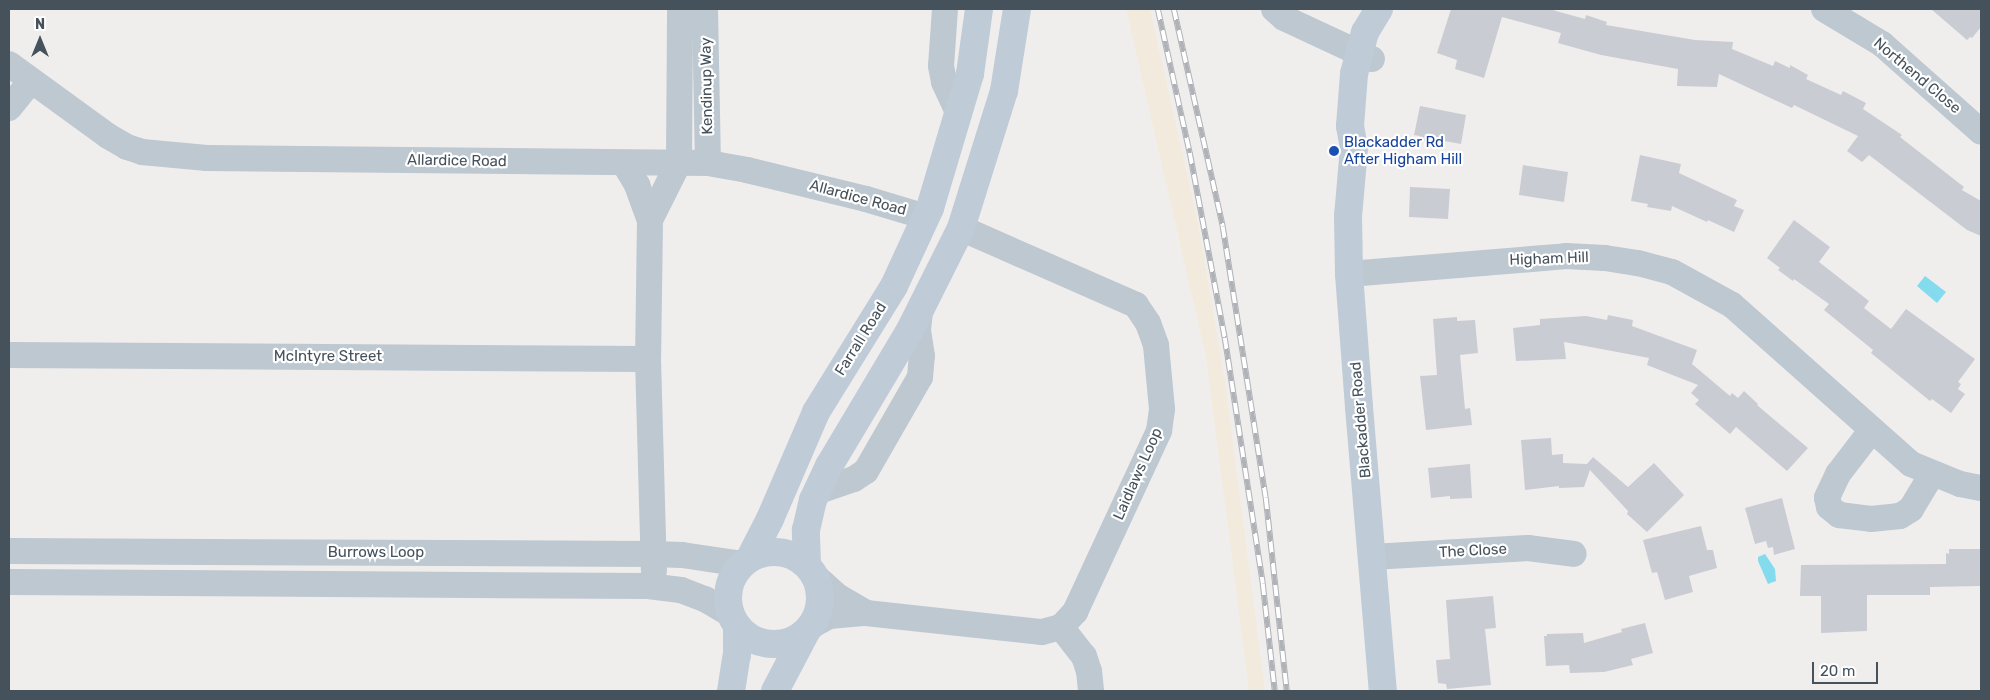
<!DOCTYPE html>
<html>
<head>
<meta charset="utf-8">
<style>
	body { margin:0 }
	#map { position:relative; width:1990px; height:700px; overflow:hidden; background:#f0eded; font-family:Rubik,sans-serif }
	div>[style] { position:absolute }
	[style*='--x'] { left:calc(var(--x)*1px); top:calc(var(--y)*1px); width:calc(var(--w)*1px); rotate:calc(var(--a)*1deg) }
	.sand>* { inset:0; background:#f2ebdd }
	.water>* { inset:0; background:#85dbee }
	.building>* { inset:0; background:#caccd3 }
	.street>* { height:26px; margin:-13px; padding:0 13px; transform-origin:13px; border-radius:13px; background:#bdc8d0 }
	.secondary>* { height:28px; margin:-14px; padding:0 14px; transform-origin:14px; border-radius:14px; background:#bfcbd7 }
	.secondary>.ring { margin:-14px; padding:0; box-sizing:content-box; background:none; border:28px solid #bfcbd7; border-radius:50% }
	.rail>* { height:5.5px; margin-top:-2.75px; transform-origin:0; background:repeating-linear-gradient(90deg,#fff 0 11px,#afb3b8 0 22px); box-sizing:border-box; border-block:1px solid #afb3b8 }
	.dots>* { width:14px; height:14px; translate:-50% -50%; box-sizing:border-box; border:2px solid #fff; border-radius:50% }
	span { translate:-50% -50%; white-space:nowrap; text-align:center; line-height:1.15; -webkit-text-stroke:4.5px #fff; paint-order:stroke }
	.street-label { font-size:15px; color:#45515b }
	.transit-label { font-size:15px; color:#164399 }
	.left { translate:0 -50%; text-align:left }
	.frame { position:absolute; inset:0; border:10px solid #45515b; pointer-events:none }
	.north { position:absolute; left:15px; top:15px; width:50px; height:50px; -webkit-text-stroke:4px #fff; paint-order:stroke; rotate:0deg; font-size:14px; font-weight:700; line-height:20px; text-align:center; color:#45515b }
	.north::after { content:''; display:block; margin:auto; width:18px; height:22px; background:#45515b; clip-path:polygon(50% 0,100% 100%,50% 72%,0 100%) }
	.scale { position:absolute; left:1812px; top:662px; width:66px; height:22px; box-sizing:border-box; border:2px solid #45515b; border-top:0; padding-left:6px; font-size:15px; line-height:18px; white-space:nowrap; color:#45515b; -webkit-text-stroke:4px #fff; paint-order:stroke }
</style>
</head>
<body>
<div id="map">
	<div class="sand">
		<i style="clip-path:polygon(1126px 9px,1150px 9px,1197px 218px,1225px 381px,1265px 691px,1249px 691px,1206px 357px)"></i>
	</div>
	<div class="water">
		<i style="clip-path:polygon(1925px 276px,1946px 292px,1937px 303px,1917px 286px)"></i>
		<i style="clip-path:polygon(1765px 554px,1775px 569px,1776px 581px,1768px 584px,1758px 561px,1758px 557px)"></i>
	</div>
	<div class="building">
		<i style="clip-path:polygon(1451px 9px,1549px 9px,1585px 19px,1586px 15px,1607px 22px,1606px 25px,1695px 40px,1733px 42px,1732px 49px,1773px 66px,1775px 61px,1790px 68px,1790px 65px,1808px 75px,1806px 79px,1841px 95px,1843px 91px,1866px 103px,1863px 109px,1902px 135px,1900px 137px,1964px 187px,1962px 190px,1981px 201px,1981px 236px,1967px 230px,1869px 155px,1862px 162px,1847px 151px,1858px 136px,1794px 105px,1792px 108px,1719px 74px,1717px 87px,1677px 86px,1678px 69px,1601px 55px,1558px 43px,1561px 33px,1502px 17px,1484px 78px,1455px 69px,1457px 60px,1437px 53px)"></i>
		<i style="clip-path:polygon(1931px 9px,1981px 9px,1981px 27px,1972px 38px,1970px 37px,1967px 40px)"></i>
		<i style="clip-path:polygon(1420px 106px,1466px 115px,1461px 144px,1439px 140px,1438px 144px,1419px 140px,1420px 136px,1414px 135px)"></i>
		<i style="clip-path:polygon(1640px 155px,1681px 164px,1679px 173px,1737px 200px,1734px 206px,1744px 210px,1734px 232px,1708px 220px,1707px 222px,1672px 206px,1671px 211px,1647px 207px,1648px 204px,1631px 201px)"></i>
		<i style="clip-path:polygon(1523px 165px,1568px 172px,1564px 202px,1519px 195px)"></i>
		<i style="clip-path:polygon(1410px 187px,1450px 189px,1448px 219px,1409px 217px)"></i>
		<i style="clip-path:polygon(1794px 220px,1830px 247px,1819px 262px,1869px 301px,1864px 308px,1891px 329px,1906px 309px,1975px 359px,1958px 382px,1961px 384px,1958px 389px,1965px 394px,1951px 413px,1932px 399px,1930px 401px,1871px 353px,1873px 350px,1824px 310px,1829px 304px,1794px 279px,1793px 281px,1778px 270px,1780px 268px,1767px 258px)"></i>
		<i style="clip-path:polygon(1608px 315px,1633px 320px,1632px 326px,1697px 350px,1692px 364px,1730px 396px,1732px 393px,1738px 398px,1744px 391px,1758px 404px,1757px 405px,1808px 448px,1787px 471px,1736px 427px,1730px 434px,1695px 404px,1699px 400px,1691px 393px,1698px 385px,1647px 365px,1649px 358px,1564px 342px,1566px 359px,1516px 361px,1513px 328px,1540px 325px,1540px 319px,1586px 316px,1607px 320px)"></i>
		<i style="clip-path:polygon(1457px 317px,1457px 321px,1475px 320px,1478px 353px,1460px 355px,1465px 409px,1470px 408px,1472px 425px,1426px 430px,1420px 376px,1437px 375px,1433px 319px)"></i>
		<i style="clip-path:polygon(1551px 438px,1552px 455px,1563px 454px,1563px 463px,1587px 464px,1593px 457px,1628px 487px,1654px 463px,1684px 495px,1647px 532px,1627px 514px,1628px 511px,1590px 470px,1584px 487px,1559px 488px,1559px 486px,1525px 490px,1521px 440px)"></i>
		<i style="clip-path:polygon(1470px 464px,1472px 498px,1450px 499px,1450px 496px,1431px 498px,1428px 468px)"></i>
		<i style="clip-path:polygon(1782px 498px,1795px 549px,1774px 555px,1773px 547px,1768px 548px,1766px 541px,1755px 544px,1745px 508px)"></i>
		<i style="clip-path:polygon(1701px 526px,1707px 550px,1713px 550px,1717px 568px,1689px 576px,1693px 592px,1665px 600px,1657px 572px,1652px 573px,1643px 540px)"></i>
		<i style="clip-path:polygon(1949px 549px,1981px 549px,1981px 586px,1930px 587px,1930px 595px,1867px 595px,1867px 631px,1821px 633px,1821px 596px,1800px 596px,1801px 565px,1946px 564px,1946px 553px,1949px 554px)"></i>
		<i style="clip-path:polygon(1493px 596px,1496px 628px,1485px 629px,1491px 685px,1447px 689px,1446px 684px,1438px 683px,1436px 660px,1450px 659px,1446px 600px)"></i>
		<i style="clip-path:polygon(1645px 623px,1653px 653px,1631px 659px,1633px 665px,1604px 672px,1570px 673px,1569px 665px,1546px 666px,1544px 636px,1547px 636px,1547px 634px,1583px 633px,1584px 643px,1622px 632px,1621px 629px)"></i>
	</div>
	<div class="street">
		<i style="--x:705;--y:9;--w:154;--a:88.9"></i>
		<i style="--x:945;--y:9;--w:57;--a:94"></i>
		<i style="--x:941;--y:66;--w:16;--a:79"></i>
		<i style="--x:944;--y:82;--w:35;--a:65"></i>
		<i style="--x:1274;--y:9;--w:13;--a:42"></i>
		<i style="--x:1284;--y:18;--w:97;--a:25"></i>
		<i style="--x:1824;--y:9;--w:68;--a:31.1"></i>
		<i style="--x:1882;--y:44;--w:132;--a:41.6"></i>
		<i style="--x:9;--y:64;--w:122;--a:36"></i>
		<i style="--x:108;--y:136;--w:22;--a:30"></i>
		<i style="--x:127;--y:147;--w:16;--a:18"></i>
		<i style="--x:142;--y:152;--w:65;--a:5.3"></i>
		<i style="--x:207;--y:158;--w:501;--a:0.57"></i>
		<i style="--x:708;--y:163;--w:40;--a:10"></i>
		<i style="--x:747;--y:170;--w:122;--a:13.7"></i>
		<i style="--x:866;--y:199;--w:63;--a:16.7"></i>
		<i style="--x:9;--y:108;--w:35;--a:-51"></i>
		<i style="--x:624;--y:163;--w:26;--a:59"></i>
		<i style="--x:637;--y:185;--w:37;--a:70"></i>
		<i style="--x:650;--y:220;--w:139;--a:90.8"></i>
		<i style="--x:648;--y:359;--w:212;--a:88.4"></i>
		<i style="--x:650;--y:220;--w:65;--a:-63.4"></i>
		<i style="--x:679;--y:162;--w:153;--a:-89.6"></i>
		<i style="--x:1349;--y:274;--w:218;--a:-4.7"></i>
		<i style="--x:1566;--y:256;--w:39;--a:3"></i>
		<i style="--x:1605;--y:258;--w:33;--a:9"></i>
		<i style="--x:1638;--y:263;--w:35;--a:15"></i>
		<i style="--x:1672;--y:272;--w:68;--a:28.8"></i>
		<i style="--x:1732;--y:305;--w:239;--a:41.6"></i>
		<i style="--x:1911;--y:464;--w:53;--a:22.2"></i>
		<i style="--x:1960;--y:484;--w:21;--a:11"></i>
		<i style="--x:9;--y:355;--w:639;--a:0.36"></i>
		<i style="--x:1871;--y:431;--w:54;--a:127.5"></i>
		<i style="--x:1838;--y:474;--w:26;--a:115"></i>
		<i style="--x:1827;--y:498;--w:9;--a:77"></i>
		<i style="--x:1829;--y:507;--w:13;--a:39"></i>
		<i style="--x:1839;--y:515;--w:32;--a:7"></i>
		<i style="--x:1871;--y:519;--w:29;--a:-6"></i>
		<i style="--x:1900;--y:516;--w:13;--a:-32"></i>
		<i style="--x:1911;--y:509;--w:41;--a:-59"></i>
		<i style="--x:816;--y:492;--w:40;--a:-18.9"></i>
		<i style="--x:854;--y:479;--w:14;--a:-34"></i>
		<i style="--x:866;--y:471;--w:108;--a:-60.1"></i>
		<i style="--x:920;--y:377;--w:21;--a:-85"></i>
		<i style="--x:922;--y:356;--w:26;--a:-99"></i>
		<i style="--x:918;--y:330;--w:19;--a:-84"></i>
		<i style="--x:9;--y:551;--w:643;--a:0.27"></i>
		<i style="--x:652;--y:554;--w:30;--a:2"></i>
		<i style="--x:682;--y:555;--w:62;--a:8.4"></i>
		<i style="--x:1372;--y:557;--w:156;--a:-3.3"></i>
		<i style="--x:1528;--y:548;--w:46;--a:7.4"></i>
		<i style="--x:816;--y:577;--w:28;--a:42"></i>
		<i style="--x:837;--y:596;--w:34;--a:30"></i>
		<i style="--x:9;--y:582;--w:639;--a:0.36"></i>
		<i style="--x:648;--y:586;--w:33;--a:7"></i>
		<i style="--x:681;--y:590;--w:26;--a:21"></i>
		<i style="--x:705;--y:599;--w:29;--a:31"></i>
		<i style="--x:811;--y:626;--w:21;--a:-29"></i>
		<i style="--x:829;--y:616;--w:37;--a:-5"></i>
		<i style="--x:866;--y:613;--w:177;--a:6.2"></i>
		<i style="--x:1042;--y:632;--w:20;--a:-15"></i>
		<i style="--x:1061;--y:627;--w:21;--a:-47"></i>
		<i style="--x:1075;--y:612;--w:200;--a:-65.1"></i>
		<i style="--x:1159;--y:431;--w:22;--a:-82"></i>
		<i style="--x:1162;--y:409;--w:64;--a:-95.4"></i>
		<i style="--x:1156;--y:345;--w:23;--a:-110"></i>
		<i style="--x:1148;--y:323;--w:22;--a:-124"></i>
		<i style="--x:1136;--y:305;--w:191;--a:-156.3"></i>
		<i style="--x:1061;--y:627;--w:37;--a:52"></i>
		<i style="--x:1084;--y:656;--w:16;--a:72"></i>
		<i style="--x:1089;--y:671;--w:20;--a:84"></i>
	</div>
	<div class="secondary">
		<i style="--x:1379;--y:9;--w:27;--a:121"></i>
		<i style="--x:1365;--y:32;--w:43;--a:104.7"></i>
		<i style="--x:1354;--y:74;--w:52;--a:94.4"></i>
		<i style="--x:1350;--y:126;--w:22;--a:80"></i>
		<i style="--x:1354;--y:148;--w:68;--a:95"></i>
		<i style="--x:1348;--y:216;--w:58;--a:89"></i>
		<i style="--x:1349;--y:274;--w:133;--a:85.7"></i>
		<i style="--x:1359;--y:407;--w:285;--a:85.2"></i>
		<i class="ring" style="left:728px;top:552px;width:64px;height:64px"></i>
		<i style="--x:750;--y:558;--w:44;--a:-62.9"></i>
		<i style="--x:770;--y:519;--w:116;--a:-66.7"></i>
		<i style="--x:816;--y:412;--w:148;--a:-58.2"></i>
		<i style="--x:894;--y:286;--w:86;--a:-65.2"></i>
		<i style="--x:930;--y:208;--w:140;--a:-73.4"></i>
		<i style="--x:970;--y:74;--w:66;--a:-82.1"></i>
		<i style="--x:807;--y:565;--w:35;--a:-92"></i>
		<i style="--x:806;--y:530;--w:31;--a:-77"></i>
		<i style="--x:813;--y:500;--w:38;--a:-65"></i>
		<i style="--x:829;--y:466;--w:158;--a:-59.2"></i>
		<i style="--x:910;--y:330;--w:114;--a:-63.4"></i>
		<i style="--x:961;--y:228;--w:144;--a:-72.6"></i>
		<i style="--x:1004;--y:91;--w:83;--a:-81"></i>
		<i style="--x:731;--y:691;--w:36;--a:-81"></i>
		<i style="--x:737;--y:655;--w:28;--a:-90"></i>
		<i style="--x:775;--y:691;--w:67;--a:-62.3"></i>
	</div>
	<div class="rail">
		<i style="--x:1158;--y:9;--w:148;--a:77.5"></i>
		<i style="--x:1190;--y:153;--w:188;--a:79.3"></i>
		<i style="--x:1225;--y:338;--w:249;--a:81.2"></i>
		<i style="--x:1263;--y:584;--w:108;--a:83.6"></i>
		<i style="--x:1174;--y:9;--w:223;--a:77.3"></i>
		<i style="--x:1223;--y:227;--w:274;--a:81"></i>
		<i style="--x:1266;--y:498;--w:194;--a:83.8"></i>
	</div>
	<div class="dots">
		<i style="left:1334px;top:151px;background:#1a4fb4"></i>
	</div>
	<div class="street-label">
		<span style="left:1917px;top:76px;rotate:40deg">Northend Close</span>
		<span style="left:707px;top:86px;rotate:-91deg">Kendinup Way</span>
		<span style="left:457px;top:161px;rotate:1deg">Allardice Road</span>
		<span style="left:858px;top:198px;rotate:15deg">Allardice Road</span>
		<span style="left:1549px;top:259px;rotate:-2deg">Higham Hill</span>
		<span style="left:861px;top:339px;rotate:-58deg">Farrall Road</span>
		<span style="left:328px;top:357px">McIntyre Street</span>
		<span style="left:1361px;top:420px;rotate:-95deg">Blackadder Road</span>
		<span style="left:1138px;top:474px;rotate:-66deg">Laidlaws Loop</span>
		<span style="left:1473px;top:551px;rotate:-3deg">The Close</span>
		<span style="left:376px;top:553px">Burrows Loop</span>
	</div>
	<div class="transit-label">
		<span class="left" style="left:1344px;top:151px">Blackadder Rd<br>After Higham Hill</span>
	</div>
	<div class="frame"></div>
	<div class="north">N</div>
	<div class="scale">20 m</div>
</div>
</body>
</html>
